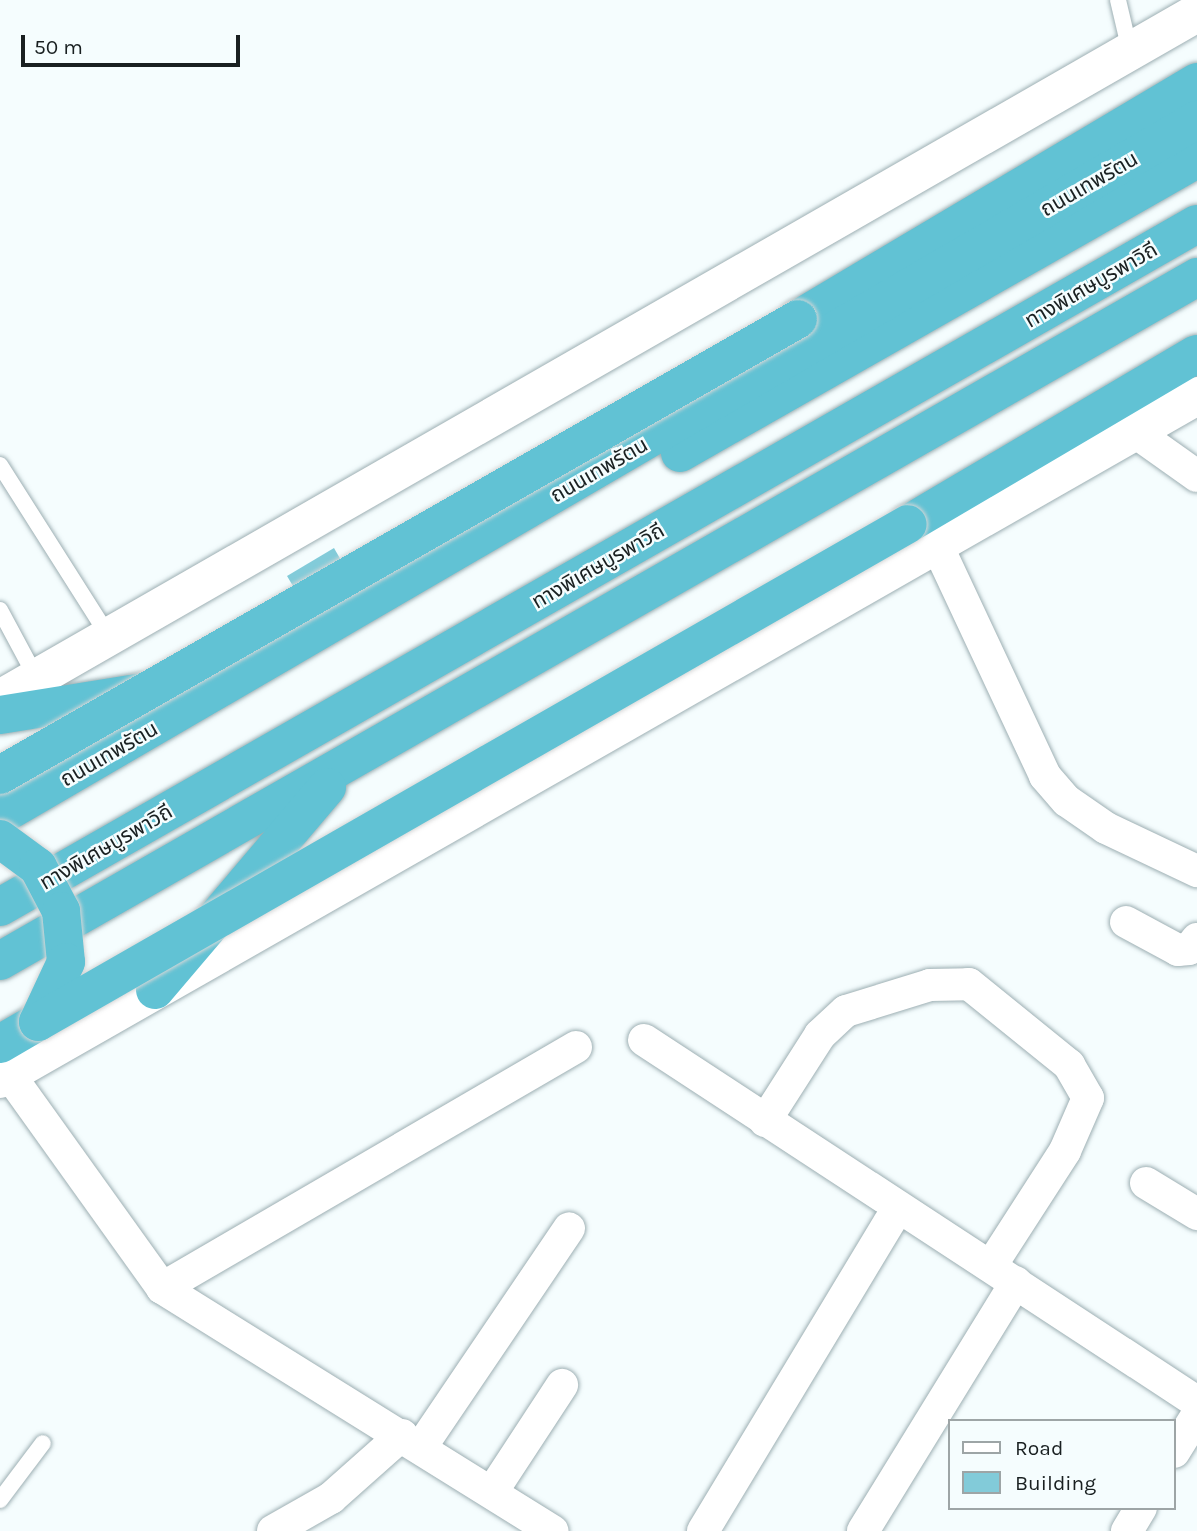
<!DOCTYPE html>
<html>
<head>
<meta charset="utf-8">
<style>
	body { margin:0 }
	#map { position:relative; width:1197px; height:1531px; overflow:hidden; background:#f5fdfe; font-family:Karla,"Noto Sans Thai",sans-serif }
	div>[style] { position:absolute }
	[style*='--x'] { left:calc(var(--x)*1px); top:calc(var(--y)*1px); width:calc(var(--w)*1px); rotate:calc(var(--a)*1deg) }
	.building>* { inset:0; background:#82cbd9 }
	.roads { filter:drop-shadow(0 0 2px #9dafb3) drop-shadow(0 0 2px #9dafb3) }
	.lane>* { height:16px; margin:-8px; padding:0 8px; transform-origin:8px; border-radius:8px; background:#fff }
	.street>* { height:32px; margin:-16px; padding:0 16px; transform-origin:16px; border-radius:16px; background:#fff }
	.secondary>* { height:38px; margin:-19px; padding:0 19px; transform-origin:19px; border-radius:19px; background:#fff }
	.highway>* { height:38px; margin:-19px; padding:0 19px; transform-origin:19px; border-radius:19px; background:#61c2d4 }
	.bridges { filter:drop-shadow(0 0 2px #d6d7d7) drop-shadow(0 0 2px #d6d7d7) }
	.highway-bridge>* { height:38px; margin:-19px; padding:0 19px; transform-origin:19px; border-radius:19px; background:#61c2d4 }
	span { translate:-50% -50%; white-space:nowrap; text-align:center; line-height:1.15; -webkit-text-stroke:5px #f5fdfe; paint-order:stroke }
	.street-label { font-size:21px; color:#192021 }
	.legend { position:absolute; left:948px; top:1419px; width:228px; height:91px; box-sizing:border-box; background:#f5fdfe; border:2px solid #9da5a6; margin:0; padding:9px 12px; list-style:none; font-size:21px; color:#192021 }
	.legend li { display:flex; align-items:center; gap:14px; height:35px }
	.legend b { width:35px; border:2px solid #9da5a6 }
	.scale { position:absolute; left:21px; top:35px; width:219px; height:32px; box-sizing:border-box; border:4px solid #192021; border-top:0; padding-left:9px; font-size:21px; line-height:24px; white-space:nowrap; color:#192021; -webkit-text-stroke:5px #f5fdfe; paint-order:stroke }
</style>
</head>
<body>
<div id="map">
	<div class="building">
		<i style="clip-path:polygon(334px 548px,371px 613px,325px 640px,287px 576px)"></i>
	</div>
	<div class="roads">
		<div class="lane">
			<i style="--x:1118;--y:0;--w:52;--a:76.8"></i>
			<i style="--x:0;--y:465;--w:204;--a:57.6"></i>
			<i style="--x:0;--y:610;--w:78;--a:61.8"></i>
			<i style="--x:0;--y:1500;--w:71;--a:-53"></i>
		</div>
		<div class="street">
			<i style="--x:1135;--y:432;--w:76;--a:35.4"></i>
			<i style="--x:937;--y:545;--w:255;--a:64.9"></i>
			<i style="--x:1045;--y:776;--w:33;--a:49"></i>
			<i style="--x:1067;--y:801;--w:47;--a:34.7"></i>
			<i style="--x:1106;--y:828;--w:101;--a:25.3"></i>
			<i style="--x:1126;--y:922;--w:59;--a:28.3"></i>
			<i style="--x:1178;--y:950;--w:11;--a:-5"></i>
			<i style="--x:1189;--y:949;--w:13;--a:-51"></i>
			<i style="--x:644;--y:1040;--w:661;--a:33.21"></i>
			<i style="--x:9;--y:1074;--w:263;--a:54.4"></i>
			<i style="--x:162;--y:1288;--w:460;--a:31.9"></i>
			<i style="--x:765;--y:1121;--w:102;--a:-57.4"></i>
			<i style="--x:820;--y:1035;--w:35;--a:-43"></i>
			<i style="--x:846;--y:1011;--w:88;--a:-17.2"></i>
			<i style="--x:930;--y:985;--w:39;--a:-1"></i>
			<i style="--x:969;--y:984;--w:129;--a:39"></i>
			<i style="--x:1069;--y:1065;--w:38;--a:60"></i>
			<i style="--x:1088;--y:1098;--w:58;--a:113.5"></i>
			<i style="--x:1065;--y:1151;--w:137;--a:122.8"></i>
			<i style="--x:1146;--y:1183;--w:60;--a:31.3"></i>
			<i style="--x:162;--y:1288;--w:479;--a:-30.2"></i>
			<i style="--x:421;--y:1447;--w:264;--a:-55.9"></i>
			<i style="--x:1174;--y:1452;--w:44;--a:-58.1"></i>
			<i style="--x:492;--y:1492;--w:128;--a:-56.8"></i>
			<i style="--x:273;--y:1531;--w:67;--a:-29.6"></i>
			<i style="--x:331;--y:1498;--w:95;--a:-41.6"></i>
			<i style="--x:703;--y:1531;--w:376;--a:-58.9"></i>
			<i style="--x:863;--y:1531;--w:292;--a:-58.4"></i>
			<i style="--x:1127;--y:1531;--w:27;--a:-59"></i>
		</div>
		<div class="secondary">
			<i style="--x:0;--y:699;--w:1380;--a:-29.82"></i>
			<i style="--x:0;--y:1079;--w:1378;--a:-29.71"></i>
		</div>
		<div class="highway">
			<i style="--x:798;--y:319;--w:464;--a:-30.7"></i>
			<i style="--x:680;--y:453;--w:595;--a:-29.63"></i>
			<i style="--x:908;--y:524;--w:335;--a:-30.5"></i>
			<i style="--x:0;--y:715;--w:145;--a:-9.1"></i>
			<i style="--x:0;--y:816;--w:1385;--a:-30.18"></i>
			<i style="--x:0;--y:907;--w:1378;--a:-29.71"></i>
			<i style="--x:0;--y:961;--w:1379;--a:-29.74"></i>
			<i style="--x:155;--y:990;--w:266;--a:-49.7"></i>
			<i style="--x:0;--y:1044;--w:44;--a:-30.1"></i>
		</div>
	</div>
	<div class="bridges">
		<div class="highway-bridge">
			<i style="--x:0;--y:775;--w:919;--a:-29.74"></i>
			<i style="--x:0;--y:839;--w:47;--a:36.4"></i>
			<i style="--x:38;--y:867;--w:50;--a:62.4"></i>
			<i style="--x:61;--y:911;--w:51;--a:84.4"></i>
			<i style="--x:66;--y:962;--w:66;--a:115"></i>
			<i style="--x:38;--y:1022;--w:1002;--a:-29.79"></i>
		</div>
	</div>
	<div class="street-label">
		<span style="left:1089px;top:184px;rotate:-30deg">ถนนเทพรัตน</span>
		<span style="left:1091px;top:285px;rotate:-30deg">ทางพิเศษบูรพาวิถี</span>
		<span style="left:599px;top:470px;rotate:-30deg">ถนนเทพรัตน</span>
		<span style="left:598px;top:566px;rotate:-30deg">ทางพิเศษบูรพาวิถี</span>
		<span style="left:109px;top:754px;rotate:-30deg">ถนนเทพรัตน</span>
		<span style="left:106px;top:847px;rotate:-30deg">ทางพิเศษบูรพาวิถี</span>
	</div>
	<ul class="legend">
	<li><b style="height:9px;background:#fff"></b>Road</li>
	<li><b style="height:19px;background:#82cbd9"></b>Building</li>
	</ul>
	<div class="scale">50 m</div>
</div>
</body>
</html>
